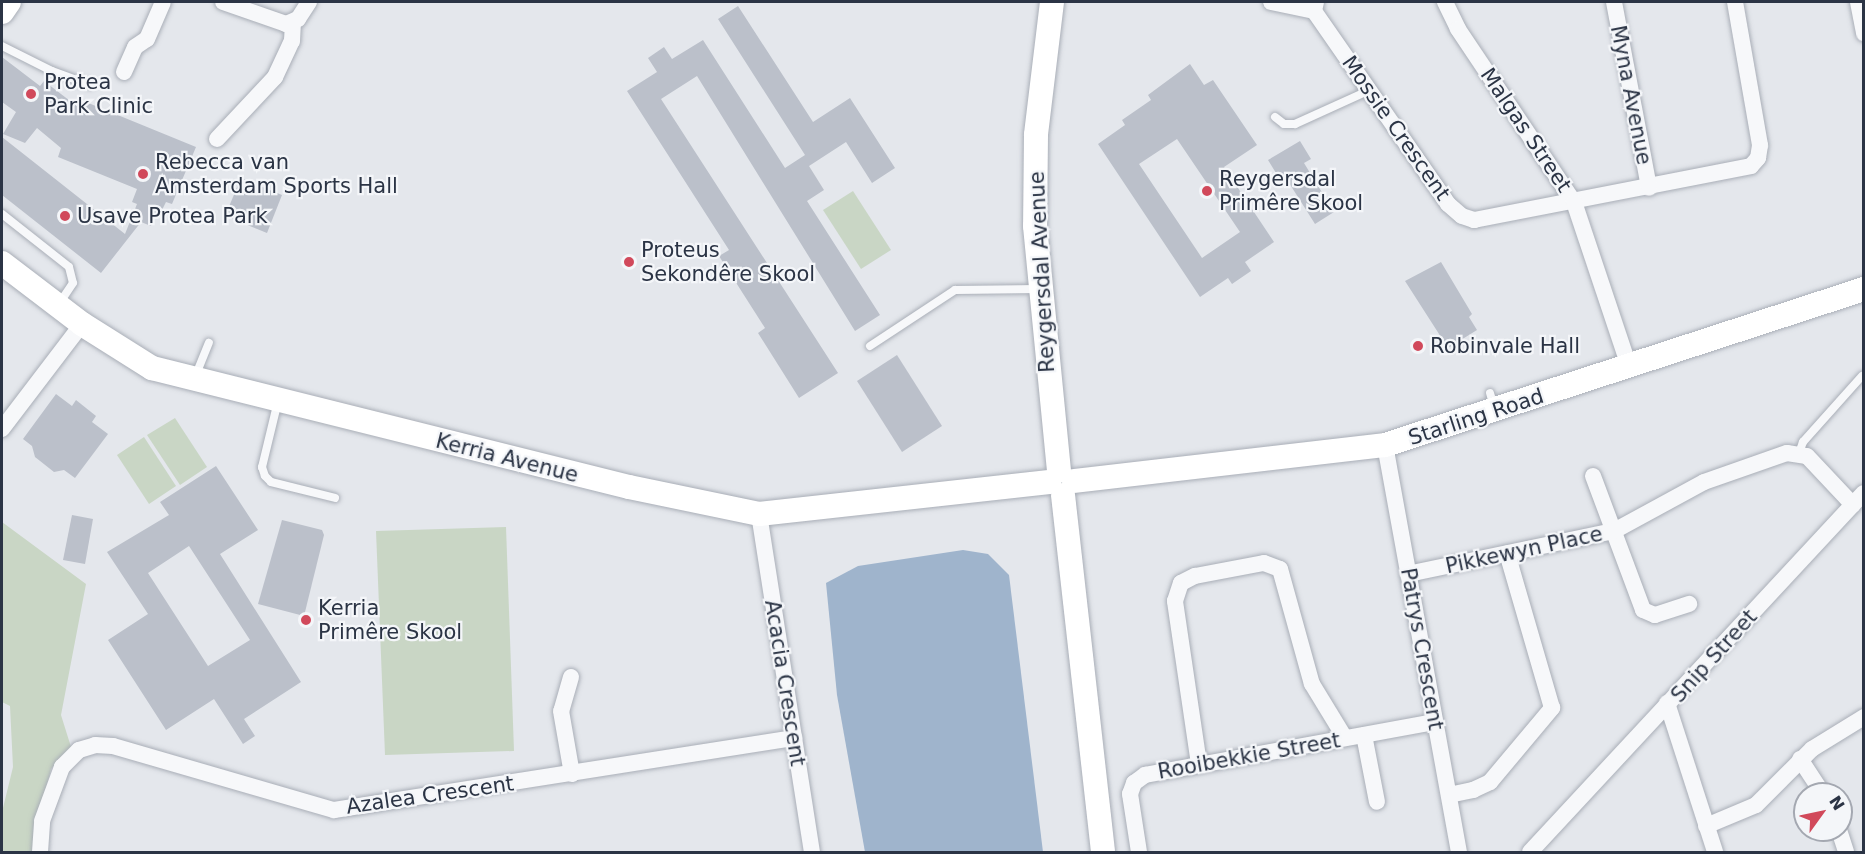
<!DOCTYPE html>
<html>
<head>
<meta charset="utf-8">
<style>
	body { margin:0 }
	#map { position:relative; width:1865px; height:854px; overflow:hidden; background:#e4e7ec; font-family:"DejaVu Sans",sans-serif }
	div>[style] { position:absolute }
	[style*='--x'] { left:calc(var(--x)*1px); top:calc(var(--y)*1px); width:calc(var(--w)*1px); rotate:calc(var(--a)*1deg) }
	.green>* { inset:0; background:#c9d6c5 }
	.water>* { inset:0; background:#9fb4cc }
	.building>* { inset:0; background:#bbc0ca }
	.roads { filter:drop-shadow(0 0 2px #a9aeb7) drop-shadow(0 0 2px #a9aeb7) }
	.lane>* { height:8px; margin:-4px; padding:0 4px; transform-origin:4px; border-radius:4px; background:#f7f8fa }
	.street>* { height:16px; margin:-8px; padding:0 8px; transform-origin:8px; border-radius:8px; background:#f7f8fa }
	.secondary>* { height:24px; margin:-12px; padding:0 12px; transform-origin:12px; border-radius:12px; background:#fff }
	.dots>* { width:16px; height:16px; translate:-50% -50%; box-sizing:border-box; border:3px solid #f4f6f9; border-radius:50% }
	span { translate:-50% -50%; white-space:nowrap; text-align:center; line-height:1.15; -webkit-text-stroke:4.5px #f4f6f9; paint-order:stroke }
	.poi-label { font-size:21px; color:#2b3445 }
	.left { translate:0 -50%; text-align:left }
	.street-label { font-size:21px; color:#2b3445 }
	.frame { position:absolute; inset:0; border:3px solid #2b3445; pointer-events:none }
	.north { position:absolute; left:1793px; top:782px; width:60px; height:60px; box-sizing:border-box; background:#f4f6f9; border:2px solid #a4a8b1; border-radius:50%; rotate:57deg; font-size:16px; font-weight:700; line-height:24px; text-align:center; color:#2b3445 }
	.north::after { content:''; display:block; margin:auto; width:21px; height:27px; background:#d1495b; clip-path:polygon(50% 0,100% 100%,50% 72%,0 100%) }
</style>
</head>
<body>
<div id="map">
	<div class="green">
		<i style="clip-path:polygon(853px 191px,891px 250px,861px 269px,823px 210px)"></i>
		<i style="clip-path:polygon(175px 418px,207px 467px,180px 485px,147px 435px)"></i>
		<i style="clip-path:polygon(144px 437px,176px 486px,149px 504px,117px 455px)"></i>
		<i style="clip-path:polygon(2px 522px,86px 584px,61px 715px,71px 747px,51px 769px,34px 840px,36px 852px,2px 852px,2px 812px,13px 767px,10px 706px,2px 702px)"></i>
		<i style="clip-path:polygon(506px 527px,514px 751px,385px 755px,376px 531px)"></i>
	</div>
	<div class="water">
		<i style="clip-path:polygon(963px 550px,988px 554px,1009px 575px,1043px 852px,865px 852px,837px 695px,826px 583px,858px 566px)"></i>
	</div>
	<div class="building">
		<i style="clip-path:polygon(738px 6px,813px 122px,850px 98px,895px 168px,872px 183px,846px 142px,809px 166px,824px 190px,807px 201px,880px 315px,855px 331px,697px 76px,661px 99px,838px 373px,799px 398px,758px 333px,765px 328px,719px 256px,729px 250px,627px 91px,657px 72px,648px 58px,664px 47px,672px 59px,703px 40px,785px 168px,805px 155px,718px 19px)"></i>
		<i style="clip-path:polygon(2px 57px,40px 86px,44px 81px,78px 107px,81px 100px,196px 147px,172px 204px,166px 202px,162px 210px,158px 208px,151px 226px,141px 222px,101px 273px,2px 195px,2px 137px,125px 234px,137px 204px,132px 202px,137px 189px,58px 157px,61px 148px,37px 128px,25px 143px,3px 134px,16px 112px,2px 102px)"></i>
		<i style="clip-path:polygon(evenodd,1190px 64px,1204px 85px,1213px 80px,1257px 145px,1224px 167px,1274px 242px,1245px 262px,1251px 271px,1232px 284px,1228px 278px,1200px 297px,1098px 144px,1125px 125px,1122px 120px,1151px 100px,1148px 95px,1190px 64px,1177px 139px,1240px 232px,1202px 258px,1139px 164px,1177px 139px)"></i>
		<i style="clip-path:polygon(1300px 141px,1311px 159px,1304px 163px,1334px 212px,1315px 224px,1284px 175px,1279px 178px,1268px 160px)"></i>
		<i style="clip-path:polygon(241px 178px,282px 195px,267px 233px,225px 216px)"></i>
		<i style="clip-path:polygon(1441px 262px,1472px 314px,1469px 317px,1477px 330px,1448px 348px,1405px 281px)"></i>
		<i style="clip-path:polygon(897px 355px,942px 426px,902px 452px,857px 381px)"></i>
		<i style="clip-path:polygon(56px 394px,72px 406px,76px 400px,96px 416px,92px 422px,108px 434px,75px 478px,64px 470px,54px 472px,35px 457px,32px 446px,23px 439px)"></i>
		<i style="clip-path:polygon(evenodd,216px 466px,258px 530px,220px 554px,301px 682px,244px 719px,255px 736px,243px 744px,214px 699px,166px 730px,108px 640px,148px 614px,107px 552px,169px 515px,160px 502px,216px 466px,189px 546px,250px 640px,208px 666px,148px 573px,189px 546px)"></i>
		<i style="clip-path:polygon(72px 515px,93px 519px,85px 564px,63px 560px)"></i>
		<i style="clip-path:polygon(282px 520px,322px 530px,324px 535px,304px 616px,258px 604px)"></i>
	</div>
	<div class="roads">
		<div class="lane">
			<i style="--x:2;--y:46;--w:56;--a:26.6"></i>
			<i style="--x:52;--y:71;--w:40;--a:20.2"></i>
			<i style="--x:1275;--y:117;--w:11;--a:38"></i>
			<i style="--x:1284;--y:124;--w:11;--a:0"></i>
			<i style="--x:1295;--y:124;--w:82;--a:-24.4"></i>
			<i style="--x:2;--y:214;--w:85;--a:38.3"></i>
			<i style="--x:69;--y:267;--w:16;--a:76"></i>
			<i style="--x:73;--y:283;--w:25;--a:124"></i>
			<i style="--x:870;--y:346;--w:102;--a:-33.4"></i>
			<i style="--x:955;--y:290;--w:84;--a:-0.7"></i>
			<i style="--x:195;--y:377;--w:37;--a:-68"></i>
			<i style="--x:1490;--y:393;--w:15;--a:74"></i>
			<i style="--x:278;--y:401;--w:68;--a:103.6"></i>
			<i style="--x:262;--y:467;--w:9;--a:72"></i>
			<i style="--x:265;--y:476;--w:8;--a:45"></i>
			<i style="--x:271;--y:482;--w:66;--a:14"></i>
			<i style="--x:1799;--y:453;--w:12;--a:-70"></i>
			<i style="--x:1803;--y:442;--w:89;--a:-48.2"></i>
		</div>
		<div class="street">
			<i style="--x:223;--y:2;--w:67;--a:19.2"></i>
			<i style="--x:286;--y:24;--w:13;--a:-23"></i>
			<i style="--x:298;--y:19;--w:20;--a:-57"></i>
			<i style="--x:1271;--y:2;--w:44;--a:11.8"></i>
			<i style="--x:1316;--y:2;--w:9;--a:103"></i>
			<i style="--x:1314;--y:11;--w:235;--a:55.2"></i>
			<i style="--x:1448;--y:204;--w:18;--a:41"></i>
			<i style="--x:1462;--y:216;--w:13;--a:18"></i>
			<i style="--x:1474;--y:220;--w:282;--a:-11"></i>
			<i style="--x:1751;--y:166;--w:11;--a:-49"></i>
			<i style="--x:1758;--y:158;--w:13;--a:-81"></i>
			<i style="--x:1760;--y:145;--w:145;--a:-99.9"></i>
			<i style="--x:1445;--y:2;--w:30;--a:64"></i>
			<i style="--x:1458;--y:29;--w:208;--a:56.2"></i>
			<i style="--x:1574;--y:202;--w:173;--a:71.5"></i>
			<i style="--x:1614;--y:2;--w:189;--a:79.3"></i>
			<i style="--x:1858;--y:2;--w:32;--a:79"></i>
			<i style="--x:124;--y:72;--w:27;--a:-66"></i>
			<i style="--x:135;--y:47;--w:14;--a:-34"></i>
			<i style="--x:147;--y:39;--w:40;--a:-66.6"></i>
			<i style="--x:217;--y:139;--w:85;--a:-46.9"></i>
			<i style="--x:275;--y:77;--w:40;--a:-65"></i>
			<i style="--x:292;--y:41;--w:19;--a:-87"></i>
			<i style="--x:2;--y:429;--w:132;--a:-52.7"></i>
			<i style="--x:1385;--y:445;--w:414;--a:79.7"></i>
			<i style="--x:1593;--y:476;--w:143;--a:69.5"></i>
			<i style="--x:1643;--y:610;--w:13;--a:23"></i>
			<i style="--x:1655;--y:615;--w:36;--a:-18"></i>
			<i style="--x:759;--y:514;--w:342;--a:81.1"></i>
			<i style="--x:1408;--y:574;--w:210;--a:-11.8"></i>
			<i style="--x:1614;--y:531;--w:102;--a:-28.6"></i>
			<i style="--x:1704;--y:482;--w:88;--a:-19.3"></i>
			<i style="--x:1787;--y:453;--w:20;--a:9"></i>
			<i style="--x:1807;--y:456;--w:67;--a:46.8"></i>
			<i style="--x:571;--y:677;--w:35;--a:106"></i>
			<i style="--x:561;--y:711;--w:64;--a:80.1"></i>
			<i style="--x:1667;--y:703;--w:157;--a:72.1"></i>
			<i style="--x:1364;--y:735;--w:68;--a:79"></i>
			<i style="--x:1800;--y:759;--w:42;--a:56.7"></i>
			<i style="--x:1199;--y:764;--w:165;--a:-98.4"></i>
			<i style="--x:1175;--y:601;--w:19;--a:-72"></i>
			<i style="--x:1181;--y:583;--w:16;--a:-27"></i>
			<i style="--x:1195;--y:576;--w:70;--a:-10.7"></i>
			<i style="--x:1264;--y:563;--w:17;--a:21"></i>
			<i style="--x:1280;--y:569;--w:119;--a:74.5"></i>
			<i style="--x:1312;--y:684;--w:63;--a:58.6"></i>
			<i style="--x:1449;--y:795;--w:25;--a:-12"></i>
			<i style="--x:1473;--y:790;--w:19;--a:-25"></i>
			<i style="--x:1490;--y:782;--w:97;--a:-50"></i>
			<i style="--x:1552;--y:708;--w:161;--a:-106.2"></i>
			<i style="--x:1706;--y:826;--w:54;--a:-22.8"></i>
			<i style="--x:1756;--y:805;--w:79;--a:-45"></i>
			<i style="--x:1812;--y:749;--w:61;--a:-31.6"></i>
			<i style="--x:1839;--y:830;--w:23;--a:72"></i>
			<i style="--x:40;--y:852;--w:31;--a:-86"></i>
			<i style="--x:42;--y:821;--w:58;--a:-69.7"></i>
			<i style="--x:62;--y:767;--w:24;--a:-45"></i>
			<i style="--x:79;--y:750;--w:17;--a:-17"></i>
			<i style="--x:95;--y:745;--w:18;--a:3"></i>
			<i style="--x:113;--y:746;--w:230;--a:16.2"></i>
			<i style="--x:334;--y:810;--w:466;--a:-8.9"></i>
			<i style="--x:1139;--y:852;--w:59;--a:-98.8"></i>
			<i style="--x:1130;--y:794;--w:12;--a:-70"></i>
			<i style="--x:1134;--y:783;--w:14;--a:-36"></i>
			<i style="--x:1145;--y:775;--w:295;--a:-10.4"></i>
			<i style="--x:1530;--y:852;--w:490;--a:-47.1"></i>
		</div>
		<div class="secondary">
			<i style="--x:1052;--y:2;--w:134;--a:96.9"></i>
			<i style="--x:1036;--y:135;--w:91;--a:90.6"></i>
			<i style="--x:1035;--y:226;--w:246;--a:84.4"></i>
			<i style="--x:2;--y:12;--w:12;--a:-55"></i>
			<i style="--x:2;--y:263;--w:101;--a:37.3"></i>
			<i style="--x:82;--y:324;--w:83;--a:32.2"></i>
			<i style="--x:152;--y:368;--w:492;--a:14"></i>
			<i style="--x:629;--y:487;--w:133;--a:11.7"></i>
			<i style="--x:759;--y:514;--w:292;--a:-6.3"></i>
			<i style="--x:1074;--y:481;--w:313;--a:-6.6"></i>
			<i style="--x:1385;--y:445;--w:504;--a:-18.04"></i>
			<i style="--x:1063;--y:495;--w:359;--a:83.6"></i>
		</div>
	</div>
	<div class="dots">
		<i style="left:31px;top:94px;background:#d1495b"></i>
		<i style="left:143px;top:174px;background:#d1495b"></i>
		<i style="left:1207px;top:191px;background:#d1495b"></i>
		<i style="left:65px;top:216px;background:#d1495b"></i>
		<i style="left:629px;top:262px;background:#d1495b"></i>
		<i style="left:1418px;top:346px;background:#d1495b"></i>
		<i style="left:306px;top:620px;background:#d1495b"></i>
	</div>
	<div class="poi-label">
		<span class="left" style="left:44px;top:94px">Protea<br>Park Clinic</span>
		<span class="left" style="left:155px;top:174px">Rebecca van<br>Amsterdam Sports Hall</span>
		<span class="left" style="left:1219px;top:191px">Reygersdal<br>Primêre Skool</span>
		<span class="left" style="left:77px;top:216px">Usave Protea Park</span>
		<span class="left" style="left:641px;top:262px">Proteus<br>Sekondêre Skool</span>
		<span class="left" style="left:1430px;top:346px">Robinvale Hall</span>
		<span class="left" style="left:318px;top:620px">Kerria<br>Primêre Skool</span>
	</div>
	<div class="street-label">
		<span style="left:1631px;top:95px;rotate:79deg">Myna Avenue</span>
		<span style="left:1396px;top:128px;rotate:55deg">Mossie Crescent</span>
		<span style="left:1526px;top:130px;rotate:56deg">Malgas Street</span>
		<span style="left:1042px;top:272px;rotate:-93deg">Reygersdal Avenue</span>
		<span style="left:1476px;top:417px;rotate:-18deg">Starling Road</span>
		<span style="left:507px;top:458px;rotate:14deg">Kerria Avenue</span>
		<span style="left:1524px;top:550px;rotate:-12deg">Pikkewyn Place</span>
		<span style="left:1422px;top:649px;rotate:80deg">Patrys Crescent</span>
		<span style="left:1714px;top:656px;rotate:-48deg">Snip Street</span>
		<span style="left:785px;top:683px;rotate:81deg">Acacia Crescent</span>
		<span style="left:1249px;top:756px;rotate:-10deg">Rooibekkie Street</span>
		<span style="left:430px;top:795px;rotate:-8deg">Azalea Crescent</span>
	</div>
	<div class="frame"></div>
	<div class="north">N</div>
</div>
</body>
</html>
